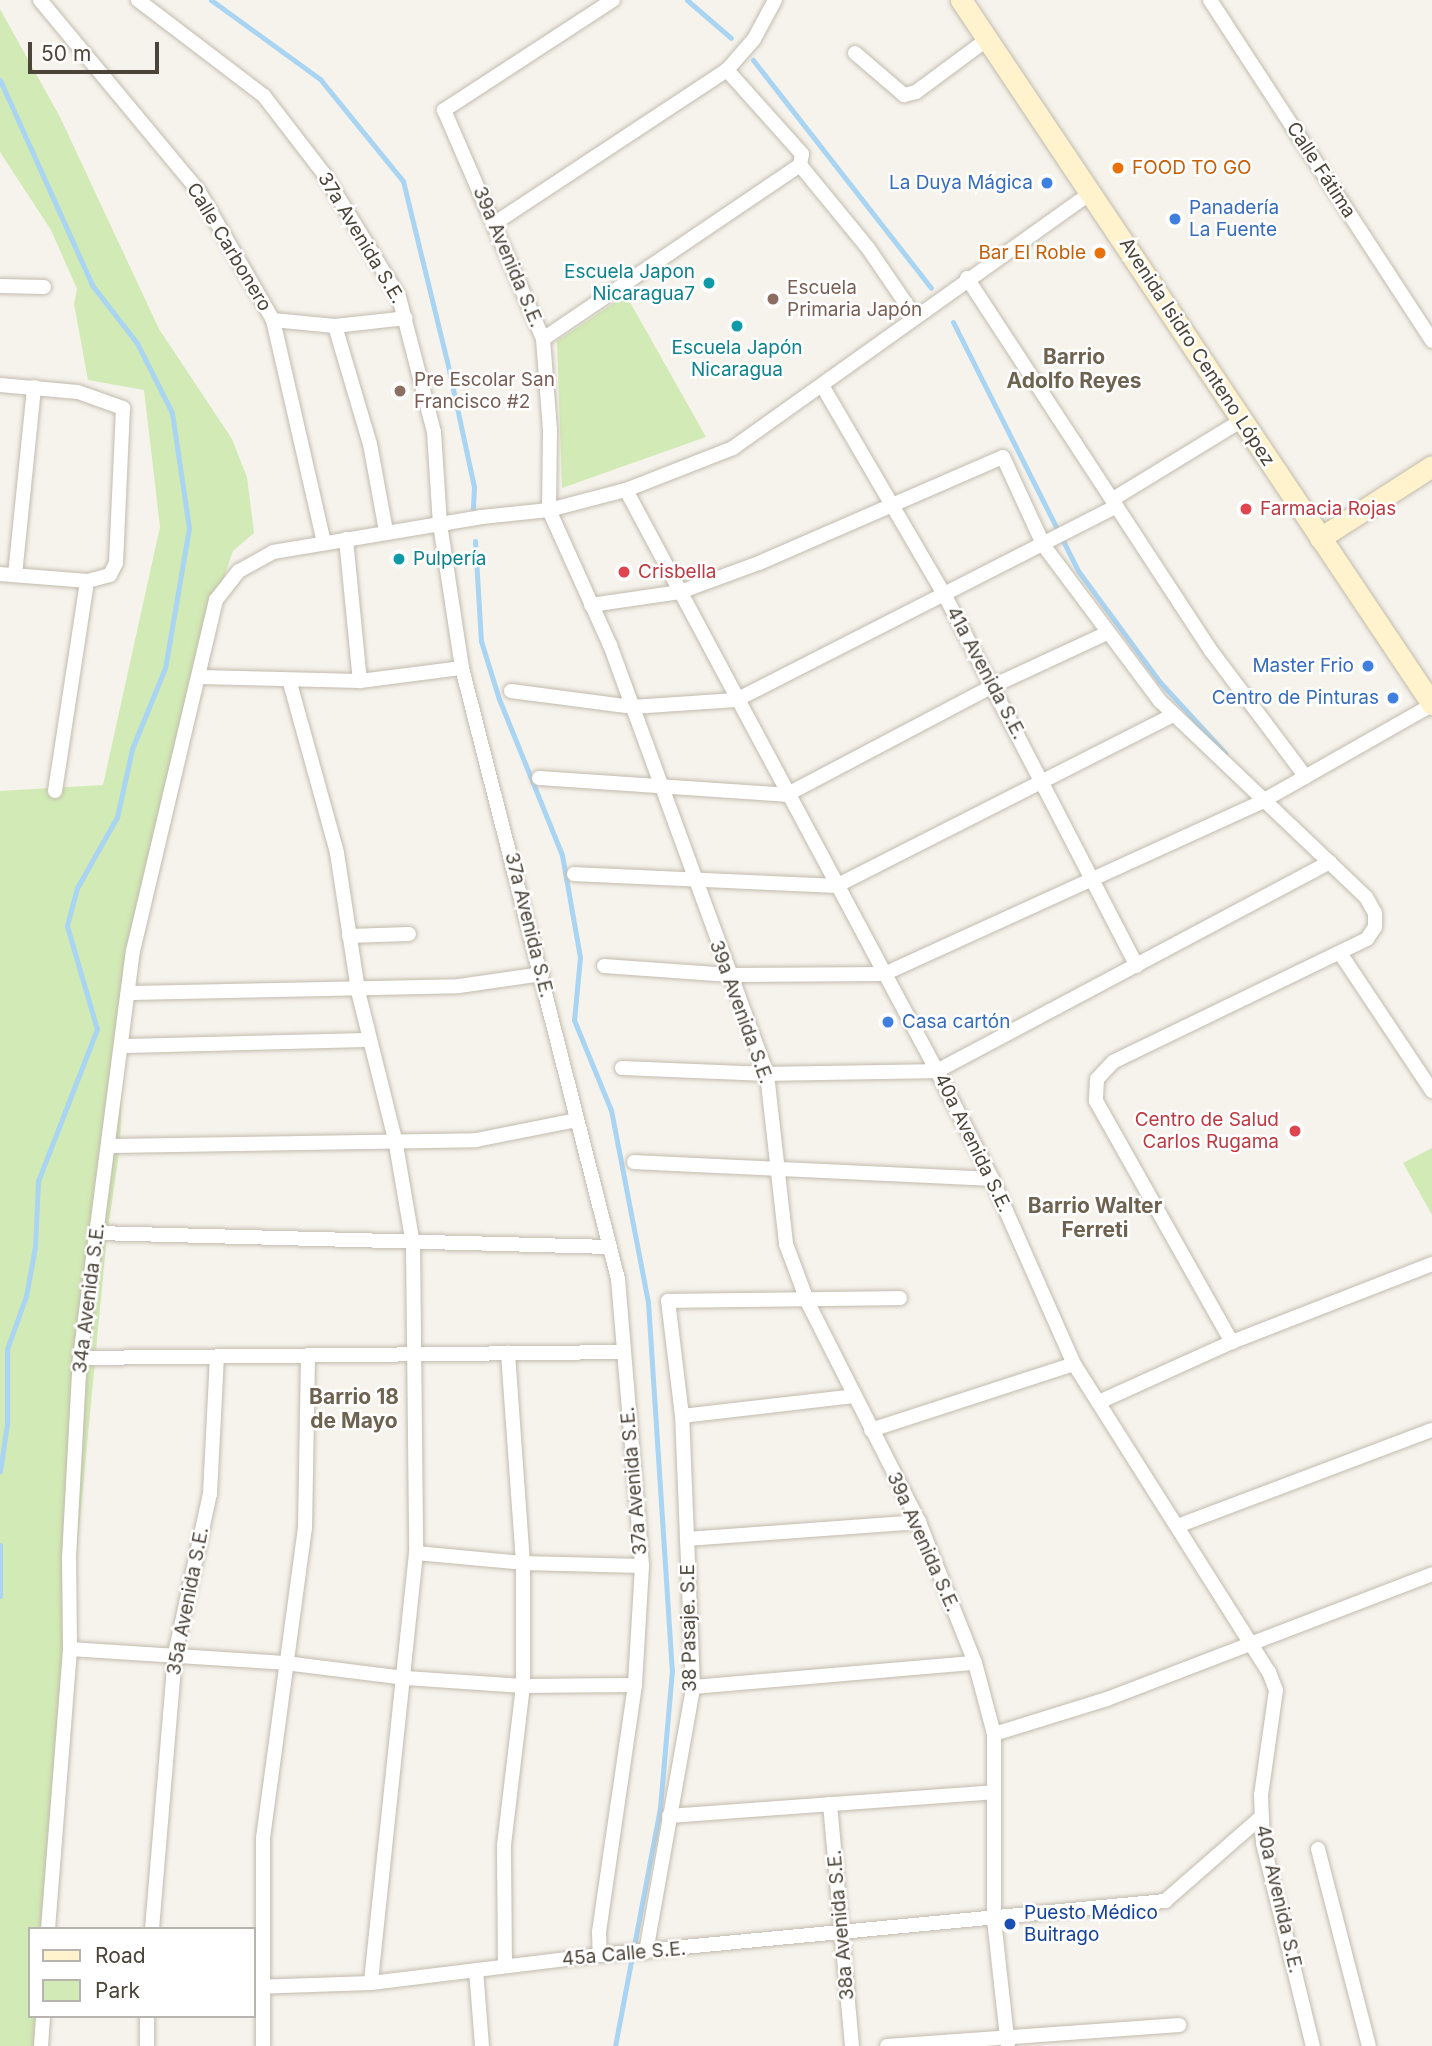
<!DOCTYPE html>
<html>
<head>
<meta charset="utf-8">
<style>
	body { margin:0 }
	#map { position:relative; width:1432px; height:2046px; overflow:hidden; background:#f6f3ec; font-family:Inter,sans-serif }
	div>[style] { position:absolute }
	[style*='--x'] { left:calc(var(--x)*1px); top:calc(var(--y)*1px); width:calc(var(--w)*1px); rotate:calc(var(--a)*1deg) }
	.green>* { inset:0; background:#d2eab5 }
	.stream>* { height:5px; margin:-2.5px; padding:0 2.5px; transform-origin:2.5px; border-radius:2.5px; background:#a9d4f2 }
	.roads { filter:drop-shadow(0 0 2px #c2bbae) drop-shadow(0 0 2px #c2bbae) }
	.street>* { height:14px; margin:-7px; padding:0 7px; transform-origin:7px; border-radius:7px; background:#fff }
	.secondary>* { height:21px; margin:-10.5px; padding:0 10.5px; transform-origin:10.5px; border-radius:10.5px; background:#fff3cd }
	.dots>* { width:19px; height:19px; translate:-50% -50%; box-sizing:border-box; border:4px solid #fff; border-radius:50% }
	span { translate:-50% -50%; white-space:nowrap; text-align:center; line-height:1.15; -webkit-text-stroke:5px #fff; paint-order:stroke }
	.food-label { font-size:19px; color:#c56008 }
	.left { translate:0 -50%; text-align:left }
	.right { translate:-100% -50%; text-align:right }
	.street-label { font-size:19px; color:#4b4439 }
	.shop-label { font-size:19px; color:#366cbe }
	.culture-label { font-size:19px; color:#0d838f }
	.education-label { font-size:19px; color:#785e54 }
	.health-label { font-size:19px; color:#be3a42 }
	.transit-label { font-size:19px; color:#164399 }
	.neighbourhood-label { font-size:21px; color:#6e6250; font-weight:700 }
	.legend { position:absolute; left:28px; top:1927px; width:228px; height:91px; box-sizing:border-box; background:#fff; border:2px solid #b7b4b0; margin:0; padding:9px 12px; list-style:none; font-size:21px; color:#4b4439 }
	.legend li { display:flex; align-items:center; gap:14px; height:35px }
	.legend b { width:35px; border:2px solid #b7b4b0 }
	.scale { position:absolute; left:28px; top:42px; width:131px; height:32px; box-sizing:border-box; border:4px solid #4b4439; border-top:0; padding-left:9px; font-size:21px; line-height:24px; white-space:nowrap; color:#4b4439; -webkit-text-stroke:5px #fff; paint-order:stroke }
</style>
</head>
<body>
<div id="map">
	<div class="green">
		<i style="clip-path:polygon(0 9px,60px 117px,159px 329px,232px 439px,247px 477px,254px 533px,233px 551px,216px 600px,133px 951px,123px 1046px,120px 1147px,107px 1235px,76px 1561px,49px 1929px,30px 1929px,30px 2016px,43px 2016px,41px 2046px,0 2046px,0 791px,103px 785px,160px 527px,144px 390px,88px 380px,74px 304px,77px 289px,51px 230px,0 152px)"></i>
		<i style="clip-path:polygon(626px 295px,706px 437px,562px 488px,557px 341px)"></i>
		<i style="clip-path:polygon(1432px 1148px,1432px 1215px,1403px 1163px)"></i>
	</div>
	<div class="stream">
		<i style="--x:211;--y:0;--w:135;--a:35.9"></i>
		<i style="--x:320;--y:79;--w:132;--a:50.9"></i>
		<i style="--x:403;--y:181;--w:185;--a:76.3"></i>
		<i style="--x:447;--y:361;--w:129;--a:77.9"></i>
		<i style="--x:474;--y:487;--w:21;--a:93"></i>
		<i style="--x:687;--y:0;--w:58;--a:40.8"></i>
		<i style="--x:753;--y:60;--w:289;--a:52"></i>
		<i style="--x:0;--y:80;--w:225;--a:65.8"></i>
		<i style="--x:92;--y:285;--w:73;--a:52.2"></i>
		<i style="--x:137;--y:343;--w:78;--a:63.4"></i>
		<i style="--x:172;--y:413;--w:116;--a:81.6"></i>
		<i style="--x:189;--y:528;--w:142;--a:99.7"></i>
		<i style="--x:165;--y:668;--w:87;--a:112.2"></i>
		<i style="--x:132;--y:749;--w:70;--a:102.4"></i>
		<i style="--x:117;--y:817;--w:81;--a:119.4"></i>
		<i style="--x:77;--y:888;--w:39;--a:105"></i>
		<i style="--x:67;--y:926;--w:107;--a:73.8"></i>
		<i style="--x:97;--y:1029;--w:163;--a:111.2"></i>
		<i style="--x:38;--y:1181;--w:66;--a:92.6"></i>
		<i style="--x:35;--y:1247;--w:50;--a:100.4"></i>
		<i style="--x:26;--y:1296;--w:56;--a:109.7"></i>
		<i style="--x:7;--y:1349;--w:75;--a:90"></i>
		<i style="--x:7;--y:1424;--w:48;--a:98.5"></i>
		<i style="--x:953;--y:322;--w:280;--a:63.3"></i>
		<i style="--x:1079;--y:572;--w:135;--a:53.7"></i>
		<i style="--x:1159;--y:681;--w:98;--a:47.5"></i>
		<i style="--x:475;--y:541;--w:100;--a:86.6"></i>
		<i style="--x:481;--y:641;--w:61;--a:72.8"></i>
		<i style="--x:499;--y:699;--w:168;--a:68"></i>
		<i style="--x:562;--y:855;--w:104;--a:80"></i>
		<i style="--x:580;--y:957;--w:63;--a:95.4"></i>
		<i style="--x:574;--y:1020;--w:97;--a:67.7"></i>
		<i style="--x:611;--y:1110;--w:196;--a:79.1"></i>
		<i style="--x:648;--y:1302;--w:369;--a:86.3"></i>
		<i style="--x:672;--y:1670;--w:139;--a:95"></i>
		<i style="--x:660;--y:1808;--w:242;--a:100.7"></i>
		<i style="--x:0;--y:1545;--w:51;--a:90"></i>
	</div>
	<div class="roads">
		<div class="street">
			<i style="--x:40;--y:0;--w:247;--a:50.3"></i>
			<i style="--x:198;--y:190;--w:150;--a:60"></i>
			<i style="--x:273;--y:320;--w:229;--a:77.1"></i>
			<i style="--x:138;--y:0;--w:158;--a:37.3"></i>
			<i style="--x:264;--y:96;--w:98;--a:52.4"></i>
			<i style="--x:324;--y:174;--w:144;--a:58.6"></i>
			<i style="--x:399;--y:297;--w:139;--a:75.5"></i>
			<i style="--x:434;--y:432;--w:92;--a:86.3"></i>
			<i style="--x:440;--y:524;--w:146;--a:81.3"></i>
			<i style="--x:462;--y:668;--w:631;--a:75.68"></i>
			<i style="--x:618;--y:1279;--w:288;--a:85.2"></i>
			<i style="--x:642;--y:1566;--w:119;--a:93.4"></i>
			<i style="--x:635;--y:1685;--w:250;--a:98.3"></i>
			<i style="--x:599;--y:1932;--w:23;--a:88"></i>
			<i style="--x:613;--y:0;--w:202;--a:146.9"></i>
			<i style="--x:444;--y:110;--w:249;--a:66.6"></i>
			<i style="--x:543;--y:339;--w:91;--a:85.6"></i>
			<i style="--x:550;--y:430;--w:80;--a:90.7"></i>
			<i style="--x:549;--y:510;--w:148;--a:65.7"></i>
			<i style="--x:610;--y:645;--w:457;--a:69.9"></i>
			<i style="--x:767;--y:1074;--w:171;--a:83.6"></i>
			<i style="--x:786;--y:1244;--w:63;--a:69.6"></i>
			<i style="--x:808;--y:1303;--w:246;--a:63.1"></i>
			<i style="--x:919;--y:1522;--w:152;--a:68.3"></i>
			<i style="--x:975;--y:1663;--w:73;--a:75"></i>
			<i style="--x:994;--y:1734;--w:186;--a:90"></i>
			<i style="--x:994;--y:1920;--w:127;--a:83.7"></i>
			<i style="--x:1210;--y:0;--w:407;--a:56.9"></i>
			<i style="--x:855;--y:53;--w:65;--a:40.6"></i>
			<i style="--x:904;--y:95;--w:12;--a:-14"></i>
			<i style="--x:916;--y:92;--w:91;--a:-36.5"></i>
			<i style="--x:800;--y:165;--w:107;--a:50.7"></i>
			<i style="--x:868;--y:248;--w:83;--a:55.7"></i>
			<i style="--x:495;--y:223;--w:278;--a:-33.4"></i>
			<i style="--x:727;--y:70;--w:41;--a:-48.9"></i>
			<i style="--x:754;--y:39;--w:44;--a:-61.7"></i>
			<i style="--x:967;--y:278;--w:447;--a:56.8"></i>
			<i style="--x:1212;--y:652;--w:156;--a:53.1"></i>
			<i style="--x:0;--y:286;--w:44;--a:1.3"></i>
			<i style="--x:273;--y:320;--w:62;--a:5.5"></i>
			<i style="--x:335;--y:326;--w:71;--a:-6.4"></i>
			<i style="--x:335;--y:326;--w:123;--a:73.5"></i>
			<i style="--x:370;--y:444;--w:88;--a:79.6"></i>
			<i style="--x:543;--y:339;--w:310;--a:-34.1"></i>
			<i style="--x:800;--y:165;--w:11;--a:-80"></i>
			<i style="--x:802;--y:154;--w:113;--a:-131.8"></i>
			<i style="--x:0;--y:385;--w:78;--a:5.1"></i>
			<i style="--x:78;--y:392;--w:48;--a:19.6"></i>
			<i style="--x:123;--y:408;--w:155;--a:92.6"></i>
			<i style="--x:116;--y:563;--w:13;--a:117"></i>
			<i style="--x:110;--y:575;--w:24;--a:165"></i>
			<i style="--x:87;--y:581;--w:87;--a:-175.4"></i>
			<i style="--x:823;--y:387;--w:238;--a:59.7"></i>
			<i style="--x:943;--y:592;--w:421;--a:62.6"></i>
			<i style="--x:626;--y:490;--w:659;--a:61.84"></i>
			<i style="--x:937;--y:1071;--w:121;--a:63"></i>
			<i style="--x:992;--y:1179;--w:202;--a:66.1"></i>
			<i style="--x:1074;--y:1364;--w:365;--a:57.7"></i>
			<i style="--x:1269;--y:1672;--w:19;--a:69"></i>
			<i style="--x:1276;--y:1690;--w:106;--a:98.1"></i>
			<i style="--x:1261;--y:1795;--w:48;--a:87.6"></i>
			<i style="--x:1263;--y:1843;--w:209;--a:76.2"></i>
			<i style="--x:1113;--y:499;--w:150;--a:-31.4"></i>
			<i style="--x:346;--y:539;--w:143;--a:84.4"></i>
			<i style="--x:15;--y:575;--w:189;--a:-84.2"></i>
			<i style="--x:591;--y:605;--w:90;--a:-8.3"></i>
			<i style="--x:680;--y:592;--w:84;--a:-20.2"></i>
			<i style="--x:759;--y:563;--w:266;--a:-23.5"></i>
			<i style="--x:1003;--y:457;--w:98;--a:65.3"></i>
			<i style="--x:1044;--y:546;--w:194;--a:53.2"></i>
			<i style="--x:1160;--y:701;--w:284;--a:43.6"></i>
			<i style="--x:1366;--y:897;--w:18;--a:61"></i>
			<i style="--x:1375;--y:913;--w:14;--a:90"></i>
			<i style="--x:1375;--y:927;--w:14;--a:124"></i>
			<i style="--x:1367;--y:939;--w:282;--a:154.2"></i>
			<i style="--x:1113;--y:1062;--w:23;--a:133"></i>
			<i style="--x:1097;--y:1079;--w:22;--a:93"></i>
			<i style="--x:1096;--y:1101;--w:277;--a:60.6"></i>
			<i style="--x:201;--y:677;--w:159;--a:1.4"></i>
			<i style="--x:360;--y:681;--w:103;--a:-7.3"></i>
			<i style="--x:290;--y:683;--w:176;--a:74.5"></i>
			<i style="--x:337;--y:853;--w:140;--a:81.3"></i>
			<i style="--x:358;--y:991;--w:153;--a:76"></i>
			<i style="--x:395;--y:1139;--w:107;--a:80.3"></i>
			<i style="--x:413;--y:1244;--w:309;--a:89.4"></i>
			<i style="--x:416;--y:1553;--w:432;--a:96"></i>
			<i style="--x:511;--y:691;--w:122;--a:7.5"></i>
			<i style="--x:632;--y:707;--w:104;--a:-3.9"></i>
			<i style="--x:736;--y:700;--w:427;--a:-27"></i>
			<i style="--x:539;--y:778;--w:248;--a:3.9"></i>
			<i style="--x:786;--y:795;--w:234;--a:-27.8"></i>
			<i style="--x:993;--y:686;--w:126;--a:-24.9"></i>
			<i style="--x:55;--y:791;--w:212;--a:-81.3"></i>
			<i style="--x:574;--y:874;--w:262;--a:2.6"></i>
			<i style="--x:836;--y:886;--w:378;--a:-26.9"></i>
			<i style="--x:349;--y:936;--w:60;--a:-1.9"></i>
			<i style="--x:1340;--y:953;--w:166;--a:56.3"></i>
			<i style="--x:604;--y:966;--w:126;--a:4.1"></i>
			<i style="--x:730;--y:975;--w:154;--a:-0.4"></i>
			<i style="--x:884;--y:974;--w:414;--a:-24.5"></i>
			<i style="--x:1261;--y:802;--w:197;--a:-29.6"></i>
			<i style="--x:131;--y:993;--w:328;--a:-1.2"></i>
			<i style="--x:459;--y:986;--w:84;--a:-8.2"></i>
			<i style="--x:123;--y:1046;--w:246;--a:-1.4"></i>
			<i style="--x:622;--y:1068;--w:145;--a:2.4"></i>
			<i style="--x:767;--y:1074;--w:170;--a:-1"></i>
			<i style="--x:937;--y:1071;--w:445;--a:-28"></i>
			<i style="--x:111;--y:1146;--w:365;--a:-0.9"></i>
			<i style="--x:476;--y:1140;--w:102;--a:-11.3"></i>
			<i style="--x:634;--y:1162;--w:358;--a:2.7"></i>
			<i style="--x:96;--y:1233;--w:514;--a:1.56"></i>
			<i style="--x:80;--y:1358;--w:543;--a:-0.63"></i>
			<i style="--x:1099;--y:1402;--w:146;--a:-24.3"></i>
			<i style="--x:1232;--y:1342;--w:215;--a:-21.3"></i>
			<i style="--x:682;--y:1416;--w:173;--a:-6.6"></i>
			<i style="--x:871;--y:1430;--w:213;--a:-18"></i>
			<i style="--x:1180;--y:1525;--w:269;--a:-20.7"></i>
			<i style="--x:687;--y:1539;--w:233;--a:-4.2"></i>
			<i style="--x:416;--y:1553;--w:107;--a:5.3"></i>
			<i style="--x:523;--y:1563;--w:119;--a:1.4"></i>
			<i style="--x:70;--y:1649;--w:215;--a:3.7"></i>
			<i style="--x:285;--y:1663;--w:122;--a:7.1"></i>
			<i style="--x:406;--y:1678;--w:117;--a:3.9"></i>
			<i style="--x:523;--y:1686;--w:112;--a:-0.5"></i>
			<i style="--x:693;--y:1687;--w:283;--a:-4.9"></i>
			<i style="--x:994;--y:1734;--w:118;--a:-17.2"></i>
			<i style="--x:1107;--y:1699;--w:348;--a:-21"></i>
			<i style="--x:830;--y:1804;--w:243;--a:84.8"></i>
			<i style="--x:669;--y:1816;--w:325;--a:-4.2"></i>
			<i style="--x:1318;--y:1849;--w:203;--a:75.5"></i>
			<i style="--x:48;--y:1929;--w:281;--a:-85.5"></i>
			<i style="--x:70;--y:1649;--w:91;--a:-90.6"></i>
			<i style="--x:69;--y:1558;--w:200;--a:-86.9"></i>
			<i style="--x:80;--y:1358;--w:410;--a:-82.6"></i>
			<i style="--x:133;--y:951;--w:361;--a:-76.7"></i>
			<i style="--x:216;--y:600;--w:37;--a:-52"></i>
			<i style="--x:239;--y:571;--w:39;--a:-29"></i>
			<i style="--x:273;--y:552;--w:212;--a:-9.5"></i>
			<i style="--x:482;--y:517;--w:67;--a:-6"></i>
			<i style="--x:549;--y:510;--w:80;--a:-14.6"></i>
			<i style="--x:626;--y:490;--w:115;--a:-21.4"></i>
			<i style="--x:733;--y:448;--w:441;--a:-35.5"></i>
			<i style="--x:152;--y:1929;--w:276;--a:-85.2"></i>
			<i style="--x:175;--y:1654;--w:164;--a:-77.7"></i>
			<i style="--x:210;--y:1494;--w:136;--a:-87.1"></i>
			<i style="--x:646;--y:1952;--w:269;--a:-79.9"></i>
			<i style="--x:693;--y:1687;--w:271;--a:-92.3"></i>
			<i style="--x:682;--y:1416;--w:116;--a:-96.9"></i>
			<i style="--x:668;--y:1301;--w:232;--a:-0.7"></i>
			<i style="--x:505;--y:1966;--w:121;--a:-90.5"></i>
			<i style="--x:504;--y:1845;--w:160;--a:-83.2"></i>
			<i style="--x:523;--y:1686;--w:123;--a:-90"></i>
			<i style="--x:523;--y:1563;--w:211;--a:-94.1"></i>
			<i style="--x:476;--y:1970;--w:76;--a:85.5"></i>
			<i style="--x:254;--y:1987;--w:117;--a:-2"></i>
			<i style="--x:371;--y:1983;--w:231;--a:-7"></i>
			<i style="--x:600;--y:1955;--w:568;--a:-5.46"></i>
			<i style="--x:1165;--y:1901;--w:126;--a:-41.1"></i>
			<i style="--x:41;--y:2046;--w:30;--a:-86"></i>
			<i style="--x:147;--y:2046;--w:30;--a:-90"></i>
			<i style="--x:263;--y:2046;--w:208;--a:-90"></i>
			<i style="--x:263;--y:1838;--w:312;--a:-82.3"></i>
			<i style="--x:305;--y:1529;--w:174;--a:-89"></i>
			<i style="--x:887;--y:2046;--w:293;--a:-4.1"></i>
		</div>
		<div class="secondary">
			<i style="--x:961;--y:0;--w:847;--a:56.22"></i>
			<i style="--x:1320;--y:538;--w:133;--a:-32.7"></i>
		</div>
	</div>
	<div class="dots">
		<i style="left:1118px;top:168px;background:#e8710a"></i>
		<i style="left:1047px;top:183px;background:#3f7fe0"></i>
		<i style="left:1175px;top:219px;background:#3f7fe0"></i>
		<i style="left:1100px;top:253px;background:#e8710a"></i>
		<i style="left:709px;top:283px;background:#0f9aa8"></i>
		<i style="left:773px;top:299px;background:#8d6e63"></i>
		<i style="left:737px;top:326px;background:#0f9aa8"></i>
		<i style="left:400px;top:391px;background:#8d6e63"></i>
		<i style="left:1246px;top:509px;background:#e0444e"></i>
		<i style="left:399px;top:559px;background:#0f9aa8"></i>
		<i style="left:624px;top:572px;background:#e0444e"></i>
		<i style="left:1368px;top:666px;background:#3f7fe0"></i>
		<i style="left:1393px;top:698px;background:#3f7fe0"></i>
		<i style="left:888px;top:1022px;background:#3f7fe0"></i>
		<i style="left:1295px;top:1131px;background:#e0444e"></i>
		<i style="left:1010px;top:1924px;background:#1a4fb4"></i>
	</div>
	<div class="food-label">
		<span class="left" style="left:1132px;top:168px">FOOD TO GO</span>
		<span class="right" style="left:1086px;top:253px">Bar El Roble</span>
	</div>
	<div class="street-label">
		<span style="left:1321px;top:170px;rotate:57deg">Calle Fátima</span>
		<span style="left:361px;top:238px;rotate:59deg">37a Avenida S.E.</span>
		<span style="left:229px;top:247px;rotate:59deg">Calle Carbonero</span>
		<span style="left:508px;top:257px;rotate:67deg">39a Avenida S.E.</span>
		<span style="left:1197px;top:352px;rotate:57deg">Avenida Isidro Centeno López</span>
		<span style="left:986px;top:673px;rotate:62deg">41a Avenida S.E.</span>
		<span style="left:529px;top:925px;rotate:76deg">37a Avenida S.E.</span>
		<span style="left:741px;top:1012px;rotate:70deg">39a Avenida S.E.</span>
		<span style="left:973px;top:1143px;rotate:64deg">40a Avenida S.E.</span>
		<span style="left:89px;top:1298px;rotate:-83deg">34a Avenida S.E.</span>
		<span style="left:634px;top:1481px;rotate:-95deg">37a Avenida S.E.</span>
		<span style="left:923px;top:1542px;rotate:66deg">39a Avenida S.E.</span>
		<span style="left:188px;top:1601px;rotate:-79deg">35a Avenida S.E.</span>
		<span style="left:689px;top:1628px;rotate:-91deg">38 Pasaje. S.E</span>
		<span style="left:1279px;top:1899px;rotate:77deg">40a Avenida S.E.</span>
		<span style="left:841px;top:1925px;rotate:-95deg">38a Avenida S.E.</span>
		<span style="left:624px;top:1954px;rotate:-5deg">45a Calle S.E.</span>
	</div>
	<div class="shop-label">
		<span class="right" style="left:1033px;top:183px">La Duya Mágica</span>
		<span class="left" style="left:1189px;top:219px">Panadería<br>La Fuente</span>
		<span class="right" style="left:1354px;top:666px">Master Frio</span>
		<span class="right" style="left:1379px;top:698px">Centro de Pinturas</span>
		<span class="left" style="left:902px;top:1022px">Casa cartón</span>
	</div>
	<div class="culture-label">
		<span class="right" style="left:695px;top:283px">Escuela Japon<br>Nicaragua7</span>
		<span style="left:737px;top:359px">Escuela Japón<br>Nicaragua</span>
		<span class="left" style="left:413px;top:559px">Pulpería</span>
	</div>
	<div class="education-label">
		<span class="left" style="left:787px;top:299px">Escuela<br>Primaria Japón</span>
		<span class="left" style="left:414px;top:391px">Pre Escolar San<br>Francisco #2</span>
	</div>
	<div class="health-label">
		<span class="left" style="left:1260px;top:509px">Farmacia Rojas</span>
		<span class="left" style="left:638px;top:572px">Crisbella</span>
		<span class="right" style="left:1279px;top:1131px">Centro de Salud<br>Carlos Rugama</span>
	</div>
	<div class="transit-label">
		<span class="left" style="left:1024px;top:1924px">Puesto Médico<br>Buitrago</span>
	</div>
	<div class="neighbourhood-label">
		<span style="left:1074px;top:369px">Barrio<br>Adolfo Reyes</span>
		<span style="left:1095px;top:1218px">Barrio Walter<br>Ferreti</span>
		<span style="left:354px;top:1409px">Barrio 18<br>de Mayo</span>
	</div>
	<ul class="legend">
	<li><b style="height:9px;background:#fff3cd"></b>Road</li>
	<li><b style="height:19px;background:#d2eab5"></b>Park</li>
	</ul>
	<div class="scale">50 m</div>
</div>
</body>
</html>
